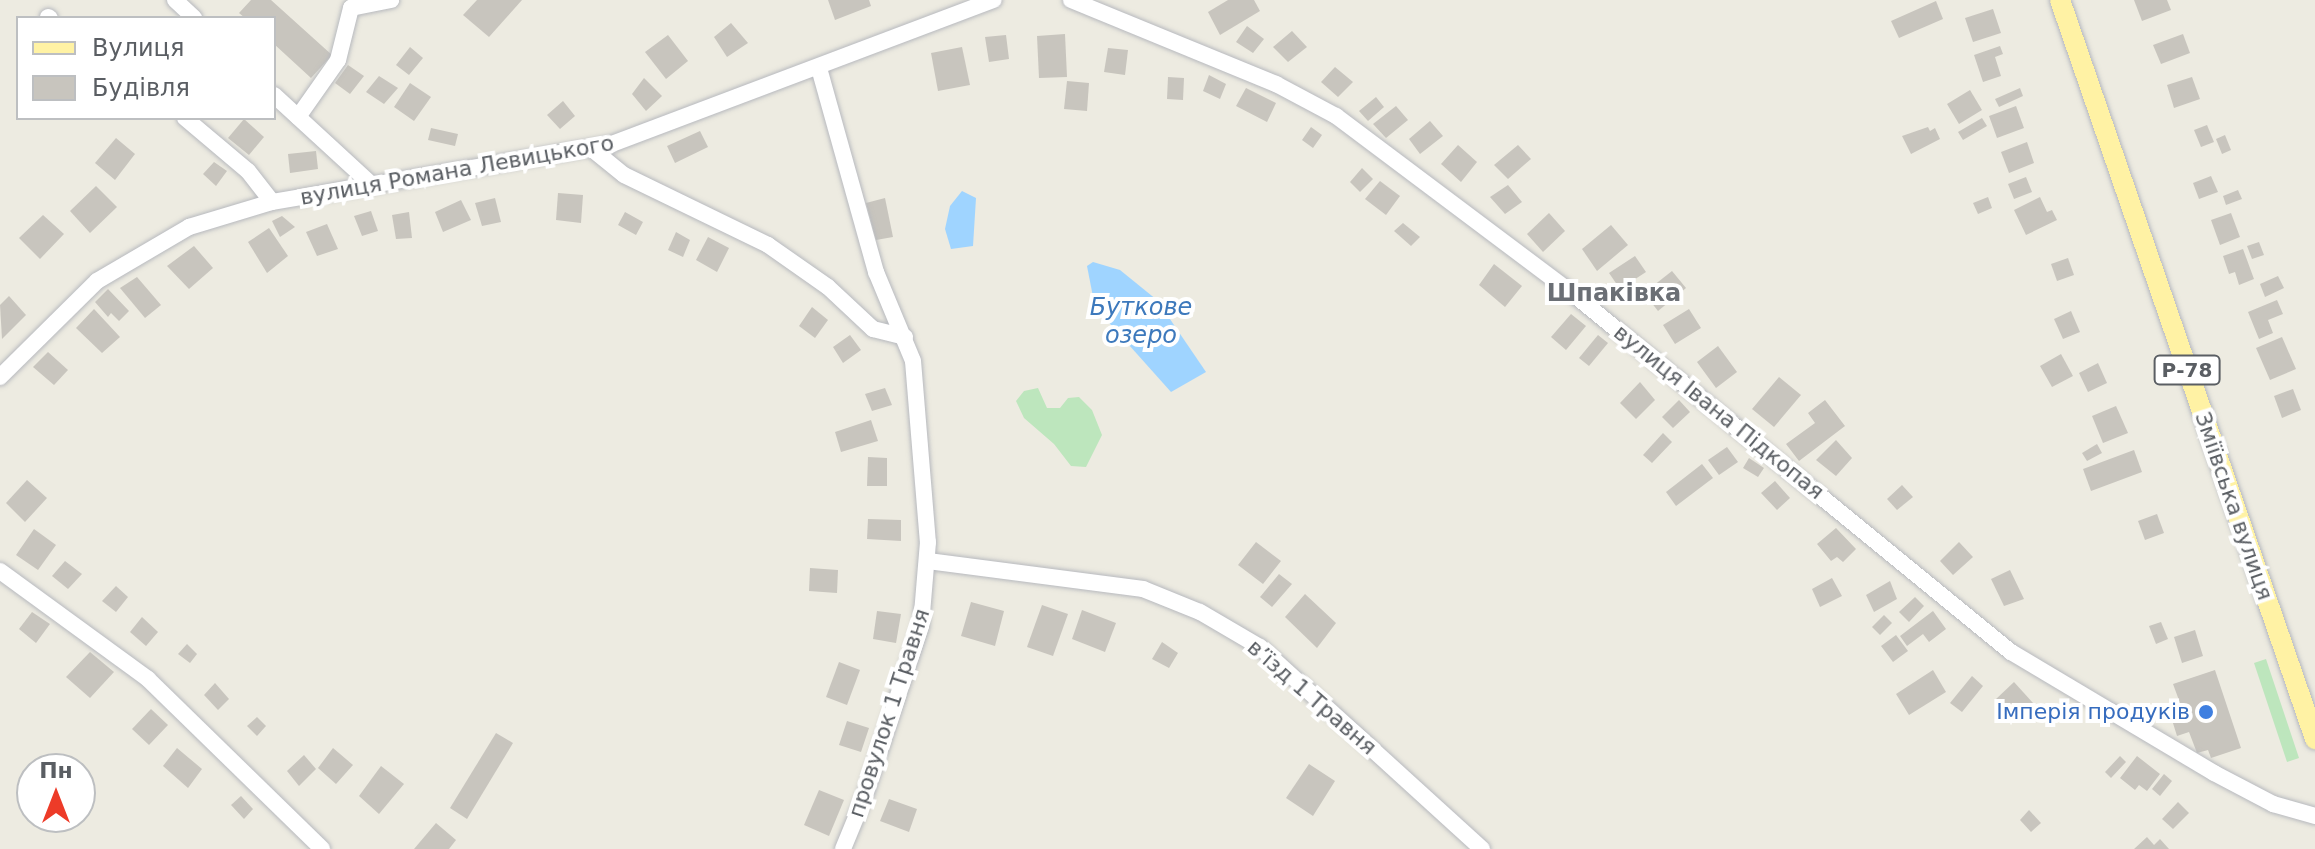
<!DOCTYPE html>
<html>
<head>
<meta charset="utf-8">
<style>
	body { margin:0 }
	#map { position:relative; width:2315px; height:849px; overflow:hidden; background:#edebe1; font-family:"DejaVu Sans",sans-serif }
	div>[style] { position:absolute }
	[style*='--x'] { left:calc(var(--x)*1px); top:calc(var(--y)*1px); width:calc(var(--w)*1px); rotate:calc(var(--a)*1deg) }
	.green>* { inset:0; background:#bde6bd }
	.water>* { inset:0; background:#9fd4ff }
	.building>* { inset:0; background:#c8c5be }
	.roads { filter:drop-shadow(0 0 2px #b7b9be) drop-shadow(0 0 2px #b7b9be) }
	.minor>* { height:16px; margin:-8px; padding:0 8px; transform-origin:8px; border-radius:8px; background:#fff }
	.major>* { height:20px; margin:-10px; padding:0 10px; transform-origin:10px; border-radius:10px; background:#fff2a4 }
	.dots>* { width:22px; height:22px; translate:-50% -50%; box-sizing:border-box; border:4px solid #fff; border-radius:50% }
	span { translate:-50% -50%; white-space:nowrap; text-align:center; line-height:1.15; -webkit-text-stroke:8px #fff; paint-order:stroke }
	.shield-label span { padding:2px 6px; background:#fff; border:2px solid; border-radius:6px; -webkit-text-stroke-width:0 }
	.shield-label { font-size:20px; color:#5a5e63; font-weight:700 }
	.street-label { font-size:22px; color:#5a5e63 }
	.shop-label { font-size:22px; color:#366cbe }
	.right { translate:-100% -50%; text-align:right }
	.neighbourhood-label { font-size:24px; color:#6b6f75; font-weight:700 }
	.water-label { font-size:24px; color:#3d79bc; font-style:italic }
	.legend { position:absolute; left:16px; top:16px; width:260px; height:104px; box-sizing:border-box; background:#fff; border:2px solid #bdbfc1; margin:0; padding:10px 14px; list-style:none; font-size:24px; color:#5a5e63 }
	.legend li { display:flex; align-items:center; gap:16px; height:40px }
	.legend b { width:40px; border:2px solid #bdbfc1 }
	.north { position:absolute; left:16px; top:753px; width:80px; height:80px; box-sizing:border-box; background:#fff; border:2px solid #bdbfc1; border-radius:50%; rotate:0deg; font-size:22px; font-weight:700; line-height:32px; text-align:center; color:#5a5e63 }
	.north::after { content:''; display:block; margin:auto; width:28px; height:36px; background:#ed3b28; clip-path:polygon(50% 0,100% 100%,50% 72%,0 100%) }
</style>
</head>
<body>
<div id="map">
	<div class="green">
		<i style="clip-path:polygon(1038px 388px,1047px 408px,1060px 408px,1068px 398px,1079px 397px,1092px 410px,1102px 435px,1086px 467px,1071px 466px,1054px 444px,1024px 418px,1016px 401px,1024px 391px)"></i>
		<i style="clip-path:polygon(2266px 659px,2299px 758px,2287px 762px,2254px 663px)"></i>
	</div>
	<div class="water">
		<i style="clip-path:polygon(962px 191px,976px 198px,973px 246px,951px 249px,945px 229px,950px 206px)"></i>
		<i style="clip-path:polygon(1093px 262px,1120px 270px,1157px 300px,1206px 372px,1171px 392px,1095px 307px,1087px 266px)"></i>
	</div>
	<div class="building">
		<i style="clip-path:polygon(251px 0,271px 0,332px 55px,311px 78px,274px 44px,274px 18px,245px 18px,239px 13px)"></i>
		<i style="clip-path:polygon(477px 0,522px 0,489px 37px,463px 15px)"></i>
		<i style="clip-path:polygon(828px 0,869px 0,871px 6px,835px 20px)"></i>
		<i style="clip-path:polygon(1228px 0,1254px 0,1260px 11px,1220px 35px,1208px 12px)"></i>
		<i style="clip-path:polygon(2134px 0,2167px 0,2171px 10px,2142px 21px)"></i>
		<i style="clip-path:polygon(1936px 1px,1943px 19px,1899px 38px,1891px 21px)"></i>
		<i style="clip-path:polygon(1993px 9px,2001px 33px,1973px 42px,1965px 18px)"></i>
		<i style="clip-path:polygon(731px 23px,748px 43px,727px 57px,714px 37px)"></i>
		<i style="clip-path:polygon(1247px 26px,1264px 39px,1253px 53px,1236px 42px)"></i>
		<i style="clip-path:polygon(1292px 31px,1307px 47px,1288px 62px,1273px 47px)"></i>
		<i style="clip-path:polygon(1065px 34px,1067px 77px,1039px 78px,1037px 36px)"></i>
		<i style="clip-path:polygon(2183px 34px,2190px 53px,2161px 64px,2153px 45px)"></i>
		<i style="clip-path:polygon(668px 35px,688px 61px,666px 79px,645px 52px)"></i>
		<i style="clip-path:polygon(1006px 35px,1009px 59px,989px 62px,985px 37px)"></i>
		<i style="clip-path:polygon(2000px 46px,2003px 54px,1995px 57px,2001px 76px,1983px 82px,1974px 55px)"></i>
		<i style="clip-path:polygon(410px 47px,423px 58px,409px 75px,396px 65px)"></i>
		<i style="clip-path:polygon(962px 47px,970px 85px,938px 91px,931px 53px)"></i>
		<i style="clip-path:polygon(1108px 48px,1128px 50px,1125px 75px,1104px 72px)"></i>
		<i style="clip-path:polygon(348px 65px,364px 76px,350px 94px,335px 83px)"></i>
		<i style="clip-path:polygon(1335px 67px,1353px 82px,1338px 97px,1321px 82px)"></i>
		<i style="clip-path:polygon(1209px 75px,1226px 84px,1220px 99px,1203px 91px)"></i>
		<i style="clip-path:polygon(379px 76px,398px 88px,384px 104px,366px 92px)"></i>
		<i style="clip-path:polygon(1168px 77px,1184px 78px,1183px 100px,1167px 99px)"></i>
		<i style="clip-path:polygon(2192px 77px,2200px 99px,2174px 108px,2167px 85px)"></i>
		<i style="clip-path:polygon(644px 78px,662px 96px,646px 111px,632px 94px)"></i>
		<i style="clip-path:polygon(1067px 81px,1089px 83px,1087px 111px,1064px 109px)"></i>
		<i style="clip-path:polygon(410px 83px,431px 97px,414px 121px,394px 107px)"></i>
		<i style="clip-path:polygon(1246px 88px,1276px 103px,1267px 122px,1236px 106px)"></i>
		<i style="clip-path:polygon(2020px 88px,2023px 96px,1999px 107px,1995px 99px)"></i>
		<i style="clip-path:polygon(1970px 90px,1982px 110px,1959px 124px,1947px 104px)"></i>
		<i style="clip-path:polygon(1376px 97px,1384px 107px,1368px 121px,1359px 111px)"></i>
		<i style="clip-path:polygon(563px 101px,575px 116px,560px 129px,547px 115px)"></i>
		<i style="clip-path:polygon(1396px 106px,1408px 120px,1386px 138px,1373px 124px)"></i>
		<i style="clip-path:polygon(2016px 106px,2024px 128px,1997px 138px,1989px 116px)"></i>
		<i style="clip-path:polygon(1982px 118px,1987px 126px,1963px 140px,1958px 132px)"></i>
		<i style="clip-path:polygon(244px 119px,264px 137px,249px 155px,228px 138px)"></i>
		<i style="clip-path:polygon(1430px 121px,1443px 136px,1420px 154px,1409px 139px)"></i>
		<i style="clip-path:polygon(2207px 125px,2214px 142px,2201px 147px,2194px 130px)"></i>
		<i style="clip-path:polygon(1311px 127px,1322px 135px,1313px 148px,1302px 140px)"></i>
		<i style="clip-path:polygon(1928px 127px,1930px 131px,1935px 128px,1940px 139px,1911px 154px,1902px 136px)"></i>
		<i style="clip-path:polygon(431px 128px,458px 134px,455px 146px,428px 140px)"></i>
		<i style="clip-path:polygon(700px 131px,708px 147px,675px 163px,667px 146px)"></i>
		<i style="clip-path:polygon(2225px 135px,2231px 150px,2222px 154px,2216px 139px)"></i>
		<i style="clip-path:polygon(116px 138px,135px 154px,115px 180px,95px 163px)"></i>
		<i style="clip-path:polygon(2027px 142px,2034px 163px,2009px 173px,2001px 152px)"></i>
		<i style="clip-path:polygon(1458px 145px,1477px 162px,1461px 182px,1441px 164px)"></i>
		<i style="clip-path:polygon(1518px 145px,1531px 159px,1508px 179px,1494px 165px)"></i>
		<i style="clip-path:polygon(316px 151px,318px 169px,290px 173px,288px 154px)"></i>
		<i style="clip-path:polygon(214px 162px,227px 171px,216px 186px,203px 174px)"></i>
		<i style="clip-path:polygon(1362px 168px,1373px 179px,1360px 192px,1350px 182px)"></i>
		<i style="clip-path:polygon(2211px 176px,2218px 192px,2199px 199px,2193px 183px)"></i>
		<i style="clip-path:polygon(2026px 177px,2032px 192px,2014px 199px,2008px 184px)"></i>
		<i style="clip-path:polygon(1380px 181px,1400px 196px,1386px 215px,1365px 199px)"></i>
		<i style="clip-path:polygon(1508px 185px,1522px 202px,1505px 214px,1490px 197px)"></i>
		<i style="clip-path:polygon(96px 186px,117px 207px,90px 233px,70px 211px)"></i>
		<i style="clip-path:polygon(2238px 190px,2242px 199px,2226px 205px,2223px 196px)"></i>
		<i style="clip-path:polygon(558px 193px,583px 195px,581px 223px,556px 220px)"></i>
		<i style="clip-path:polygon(1988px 197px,1992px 208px,1978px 214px,1973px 203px)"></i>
		<i style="clip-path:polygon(2040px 197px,2047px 212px,2052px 210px,2057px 220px,2026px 235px,2014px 210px)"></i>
		<i style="clip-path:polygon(495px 198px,501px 222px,482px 226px,475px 203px)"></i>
		<i style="clip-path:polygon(885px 198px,893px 237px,876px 240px,866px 203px)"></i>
		<i style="clip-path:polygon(461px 200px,471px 220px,443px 232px,435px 212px)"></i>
		<i style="clip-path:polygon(371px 211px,378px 231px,362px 236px,354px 216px)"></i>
		<i style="clip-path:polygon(409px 212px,412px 238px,396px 239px,392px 215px)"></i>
		<i style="clip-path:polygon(625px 212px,643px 222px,636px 235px,618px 225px)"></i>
		<i style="clip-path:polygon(1549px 213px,1565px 231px,1543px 252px,1527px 234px)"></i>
		<i style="clip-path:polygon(2231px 213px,2240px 237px,2220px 245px,2211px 220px)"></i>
		<i style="clip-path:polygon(43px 215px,64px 234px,40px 259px,19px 238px)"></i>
		<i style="clip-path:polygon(282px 216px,295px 227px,280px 237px,272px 221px)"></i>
		<i style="clip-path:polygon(1403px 223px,1420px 237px,1411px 246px,1394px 231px)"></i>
		<i style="clip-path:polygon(327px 224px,338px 249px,317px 256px,306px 232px)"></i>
		<i style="clip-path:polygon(1611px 225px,1628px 245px,1597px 271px,1582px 249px)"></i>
		<i style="clip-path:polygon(269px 228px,288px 256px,267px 273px,248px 242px)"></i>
		<i style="clip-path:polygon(676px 232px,690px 240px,683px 257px,668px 250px)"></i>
		<i style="clip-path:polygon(708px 237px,729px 248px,717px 272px,696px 260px)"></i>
		<i style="clip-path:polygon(2259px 242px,2264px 255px,2252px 259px,2247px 246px)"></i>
		<i style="clip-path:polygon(194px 246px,213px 268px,189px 289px,167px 266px)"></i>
		<i style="clip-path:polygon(2243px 249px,2254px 279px,2239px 285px,2235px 272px,2229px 274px,2223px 256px)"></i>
		<i style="clip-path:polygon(1635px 256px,1646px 272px,1620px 289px,1609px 273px)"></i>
		<i style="clip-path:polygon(2068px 258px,2074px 275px,2057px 281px,2051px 264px)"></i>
		<i style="clip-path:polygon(1494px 264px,1522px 286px,1505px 307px,1479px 285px)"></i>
		<i style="clip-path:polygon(1672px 271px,1686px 288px,1658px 311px,1644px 293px)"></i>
		<i style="clip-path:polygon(2278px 276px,2284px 288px,2265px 297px,2260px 284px)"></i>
		<i style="clip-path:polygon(137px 277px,161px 305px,145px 318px,120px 288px)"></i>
		<i style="clip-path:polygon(108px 289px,129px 311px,119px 321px,111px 313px,108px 317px,95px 302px)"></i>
		<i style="clip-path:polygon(9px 296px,26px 315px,2px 339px,0 305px)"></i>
		<i style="clip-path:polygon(2277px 300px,2283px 314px,2268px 320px,2273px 333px,2259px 339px,2248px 312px)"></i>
		<i style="clip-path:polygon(812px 307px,828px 320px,815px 338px,799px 326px)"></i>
		<i style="clip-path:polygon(94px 309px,120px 337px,102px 353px,76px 328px)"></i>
		<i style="clip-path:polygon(1689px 309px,1701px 328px,1675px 344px,1663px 325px)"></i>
		<i style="clip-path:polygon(2071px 311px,2080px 332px,2063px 339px,2054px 319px)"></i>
		<i style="clip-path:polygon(1571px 314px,1586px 326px,1566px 350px,1551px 337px)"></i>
		<i style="clip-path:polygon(850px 335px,861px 350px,843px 363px,833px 347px)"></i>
		<i style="clip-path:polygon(1598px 335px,1608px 343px,1589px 366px,1579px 358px)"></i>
		<i style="clip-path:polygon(2282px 337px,2296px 369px,2270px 380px,2256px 348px)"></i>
		<i style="clip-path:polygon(1718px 346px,1737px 372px,1716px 388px,1697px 362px)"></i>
		<i style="clip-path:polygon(48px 352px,68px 370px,54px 385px,33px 367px)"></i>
		<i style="clip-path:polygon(2061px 354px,2073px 376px,2052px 387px,2040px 366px)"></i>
		<i style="clip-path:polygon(2098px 363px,2107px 383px,2088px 392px,2079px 373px)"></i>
		<i style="clip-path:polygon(1779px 377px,1801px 395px,1774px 427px,1752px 409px)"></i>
		<i style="clip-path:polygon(1640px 382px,1655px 400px,1636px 419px,1620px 403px)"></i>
		<i style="clip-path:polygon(885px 388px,892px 405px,872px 411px,865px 394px)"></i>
		<i style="clip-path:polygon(2293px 389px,2301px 410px,2282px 418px,2274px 396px)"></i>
		<i style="clip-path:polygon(1679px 400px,1690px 412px,1673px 428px,1662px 417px)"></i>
		<i style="clip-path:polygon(1825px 400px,1845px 426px,1799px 461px,1786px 444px,1815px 423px,1808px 413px)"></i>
		<i style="clip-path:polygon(2116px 406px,2128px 433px,2103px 443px,2092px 416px)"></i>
		<i style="clip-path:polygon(871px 420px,878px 441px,841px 452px,835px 432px)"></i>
		<i style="clip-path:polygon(1663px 433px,1672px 442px,1652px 463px,1643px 455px)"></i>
		<i style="clip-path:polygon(1836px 440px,1852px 458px,1836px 476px,1816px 460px)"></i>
		<i style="clip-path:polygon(2097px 444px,2102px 453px,2087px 461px,2082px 453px)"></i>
		<i style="clip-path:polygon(1727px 447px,1738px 462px,1719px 475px,1708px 460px)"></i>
		<i style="clip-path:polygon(2134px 450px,2142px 472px,2091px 491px,2083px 469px)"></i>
		<i style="clip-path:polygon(868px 457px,887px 458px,887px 486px,867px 486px)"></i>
		<i style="clip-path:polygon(1749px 458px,1764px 468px,1758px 477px,1743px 468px)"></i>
		<i style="clip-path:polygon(1702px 464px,1713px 478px,1676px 506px,1666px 492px)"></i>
		<i style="clip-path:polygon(27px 480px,47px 498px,25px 522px,6px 503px)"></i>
		<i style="clip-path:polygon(1775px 481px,1790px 498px,1777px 510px,1761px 493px)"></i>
		<i style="clip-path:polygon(1902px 485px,1913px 497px,1897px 510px,1887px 499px)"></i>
		<i style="clip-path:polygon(2157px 514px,2164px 533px,2145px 540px,2138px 521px)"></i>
		<i style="clip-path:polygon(868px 519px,901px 520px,901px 541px,867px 539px)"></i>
		<i style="clip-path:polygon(1836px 528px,1856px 549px,1843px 562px,1837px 557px,1831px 561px,1817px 544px)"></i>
		<i style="clip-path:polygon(34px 529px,56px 545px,38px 570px,16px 555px)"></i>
		<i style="clip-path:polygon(1256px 542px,1281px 561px,1263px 584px,1238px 565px)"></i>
		<i style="clip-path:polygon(1959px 542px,1973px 557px,1953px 575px,1940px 561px)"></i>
		<i style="clip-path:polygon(65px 561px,82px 574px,68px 589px,52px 576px)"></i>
		<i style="clip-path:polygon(810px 568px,838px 570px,837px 593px,809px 591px)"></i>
		<i style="clip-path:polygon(2010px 570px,2024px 599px,2004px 606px,1991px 579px)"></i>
		<i style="clip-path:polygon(1279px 574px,1292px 584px,1272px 607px,1260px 597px)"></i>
		<i style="clip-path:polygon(1832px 578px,1842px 596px,1820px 607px,1812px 589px)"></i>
		<i style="clip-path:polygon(1890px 581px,1897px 599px,1874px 612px,1866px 595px)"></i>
		<i style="clip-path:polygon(116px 586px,128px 597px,116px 612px,102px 601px)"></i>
		<i style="clip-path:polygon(1305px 594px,1336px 623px,1317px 648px,1285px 617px)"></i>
		<i style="clip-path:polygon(1915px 597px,1924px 606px,1909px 622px,1899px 612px)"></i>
		<i style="clip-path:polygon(971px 602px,1004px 611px,995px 646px,961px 636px)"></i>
		<i style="clip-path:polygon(1042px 605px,1068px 614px,1053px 656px,1027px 647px)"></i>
		<i style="clip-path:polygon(1082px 610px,1116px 623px,1105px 652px,1072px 639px)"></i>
		<i style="clip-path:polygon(877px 611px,901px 614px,896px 643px,873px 639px)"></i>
		<i style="clip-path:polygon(1933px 611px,1946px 629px,1929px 642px,1923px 634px,1907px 646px,1900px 636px)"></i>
		<i style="clip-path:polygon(32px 612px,50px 624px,36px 643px,19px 629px)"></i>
		<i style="clip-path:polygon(1884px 615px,1892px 623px,1880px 635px,1872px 627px)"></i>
		<i style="clip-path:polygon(142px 617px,158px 632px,146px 646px,130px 632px)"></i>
		<i style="clip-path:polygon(2161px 622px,2168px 639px,2156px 644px,2149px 626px)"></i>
		<i style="clip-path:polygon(2195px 630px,2203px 656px,2182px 663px,2174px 637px)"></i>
		<i style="clip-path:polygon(1896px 635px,1908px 651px,1893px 662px,1881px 646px)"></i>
		<i style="clip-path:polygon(1162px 642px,1178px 653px,1169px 668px,1152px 659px)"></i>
		<i style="clip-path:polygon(187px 644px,197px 654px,190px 663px,178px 654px)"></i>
		<i style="clip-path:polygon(90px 652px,114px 672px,90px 698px,66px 677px)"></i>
		<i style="clip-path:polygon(839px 662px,860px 670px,847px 705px,826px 697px)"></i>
		<i style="clip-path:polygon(1933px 670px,1946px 692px,1909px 715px,1896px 694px)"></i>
		<i style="clip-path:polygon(2215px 670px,2241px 748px,2211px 758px,2208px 750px,2197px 753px,2189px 732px,2177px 736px,2168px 707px,2180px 703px,2173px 684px)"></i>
		<i style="clip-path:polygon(1972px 676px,1983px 686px,1962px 712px,1950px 703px)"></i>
		<i style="clip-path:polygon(2014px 682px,2033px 703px,2015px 720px,1995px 700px)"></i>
		<i style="clip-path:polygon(215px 683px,229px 699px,218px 710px,204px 695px)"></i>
		<i style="clip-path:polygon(151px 709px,168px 725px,149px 745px,132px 729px)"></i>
		<i style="clip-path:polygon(257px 717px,266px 726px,257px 736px,247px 726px)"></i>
		<i style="clip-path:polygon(847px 721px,869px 728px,861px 752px,839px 745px)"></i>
		<i style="clip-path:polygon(496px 733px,513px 743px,467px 819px,450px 808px)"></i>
		<i style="clip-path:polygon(177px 748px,202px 769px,188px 788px,163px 766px)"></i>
		<i style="clip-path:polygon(333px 748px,353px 765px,336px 784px,318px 768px)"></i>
		<i style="clip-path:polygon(304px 755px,316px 769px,299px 786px,287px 771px)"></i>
		<i style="clip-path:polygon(2120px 756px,2126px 762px,2111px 778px,2105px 772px)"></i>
		<i style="clip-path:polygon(2137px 756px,2160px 774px,2147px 791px,2139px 785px,2135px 790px,2120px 778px)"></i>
		<i style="clip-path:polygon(1309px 764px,1335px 781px,1313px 816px,1286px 798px)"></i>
		<i style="clip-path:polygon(381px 766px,404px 784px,379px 814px,359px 796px)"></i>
		<i style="clip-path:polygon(2164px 774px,2172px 781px,2160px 796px,2152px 789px)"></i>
		<i style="clip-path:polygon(819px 790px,844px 800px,829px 836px,804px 825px)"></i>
		<i style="clip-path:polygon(241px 796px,253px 809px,244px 819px,231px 805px)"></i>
		<i style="clip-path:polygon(889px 799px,917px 809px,909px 832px,880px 821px)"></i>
		<i style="clip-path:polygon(2178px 802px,2189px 813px,2173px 829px,2162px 819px)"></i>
		<i style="clip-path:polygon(2029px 810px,2041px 823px,2031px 832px,2020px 820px)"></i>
		<i style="clip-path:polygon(436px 823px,456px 840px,449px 849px,414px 849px)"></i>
		<i style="clip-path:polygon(2147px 837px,2154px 845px,2160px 839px,2169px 849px,2134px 849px)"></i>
	</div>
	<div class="roads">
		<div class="minor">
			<i style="--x:175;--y:0;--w:26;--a:43"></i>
			<i style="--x:1071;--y:0;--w:222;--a:22.3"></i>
			<i style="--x:1276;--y:84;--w:68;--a:28.1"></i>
			<i style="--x:1336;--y:116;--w:295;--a:36.9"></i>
			<i style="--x:1572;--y:293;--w:567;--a:39.28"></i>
			<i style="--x:2011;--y:652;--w:236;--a:30.8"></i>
			<i style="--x:2214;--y:773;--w:67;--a:27.7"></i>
			<i style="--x:2273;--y:804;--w:44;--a:15.9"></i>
			<i style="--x:48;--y:17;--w:2;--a:27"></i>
			<i style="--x:819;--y:68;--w:212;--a:74.4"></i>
			<i style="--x:876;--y:272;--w:96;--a:67.4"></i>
			<i style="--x:913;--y:361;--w:182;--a:85.3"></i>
			<i style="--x:928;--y:542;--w:84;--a:94.8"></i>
			<i style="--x:921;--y:626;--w:181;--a:108.3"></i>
			<i style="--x:864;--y:798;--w:55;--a:112.4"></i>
			<i style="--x:274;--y:95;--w:134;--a:42.6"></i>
			<i style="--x:298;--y:117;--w:70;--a:-54.9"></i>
			<i style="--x:338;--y:60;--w:54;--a:-76"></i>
			<i style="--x:351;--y:8;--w:41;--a:-11.3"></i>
			<i style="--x:185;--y:118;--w:82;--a:40.1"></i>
			<i style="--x:248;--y:171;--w:39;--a:52"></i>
			<i style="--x:592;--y:149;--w:41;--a:39.1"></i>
			<i style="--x:624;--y:175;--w:160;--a:25.9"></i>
			<i style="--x:768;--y:245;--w:73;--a:35"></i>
			<i style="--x:828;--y:287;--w:62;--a:43"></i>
			<i style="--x:873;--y:329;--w:33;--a:14"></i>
			<i style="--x:0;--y:377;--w:136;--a:-44.7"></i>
			<i style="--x:97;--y:281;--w:107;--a:-30.4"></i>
			<i style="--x:189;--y:227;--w:87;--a:-16.8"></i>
			<i style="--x:272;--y:202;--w:345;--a:-9.7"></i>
			<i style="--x:612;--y:144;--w:408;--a:-20.7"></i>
			<i style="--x:928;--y:561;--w:217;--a:7.4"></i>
			<i style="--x:1143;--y:589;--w:61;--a:22"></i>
			<i style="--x:1200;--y:612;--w:69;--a:30.3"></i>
			<i style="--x:1260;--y:647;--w:300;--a:42.3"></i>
			<i style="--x:0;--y:571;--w:183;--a:36.1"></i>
			<i style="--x:148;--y:679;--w:243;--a:44.3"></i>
		</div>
		<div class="major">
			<i style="--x:2060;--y:0;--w:782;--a:70.96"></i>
		</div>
	</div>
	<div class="dots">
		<i style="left:2206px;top:712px;background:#3f7fe0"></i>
	</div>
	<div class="shield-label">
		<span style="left:2187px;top:370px">Р-78</span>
	</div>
	<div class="street-label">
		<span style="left:457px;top:170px;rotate:-10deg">вулиця Романа Левицького</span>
		<span style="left:1719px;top:412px;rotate:39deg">вулиця Івана Підкопая</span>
		<span style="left:2234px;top:506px;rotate:71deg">Зміївська вулиця</span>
		<span style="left:1312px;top:697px;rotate:41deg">в’їзд 1 Травня</span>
		<span style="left:889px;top:713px;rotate:-72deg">провулок 1 Травня</span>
	</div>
	<div class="shop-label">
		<span class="right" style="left:2190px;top:712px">Імперія продуків</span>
	</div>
	<div class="neighbourhood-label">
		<span style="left:1614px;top:294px">Шпаківка</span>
	</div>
	<div class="water-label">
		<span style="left:1141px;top:322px">Буткове<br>озеро</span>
	</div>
	<ul class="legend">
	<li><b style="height:10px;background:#fff2a4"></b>Вулиця</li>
	<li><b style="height:22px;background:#c8c5be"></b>Будівля</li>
	</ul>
	<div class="north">Пн</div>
</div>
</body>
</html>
